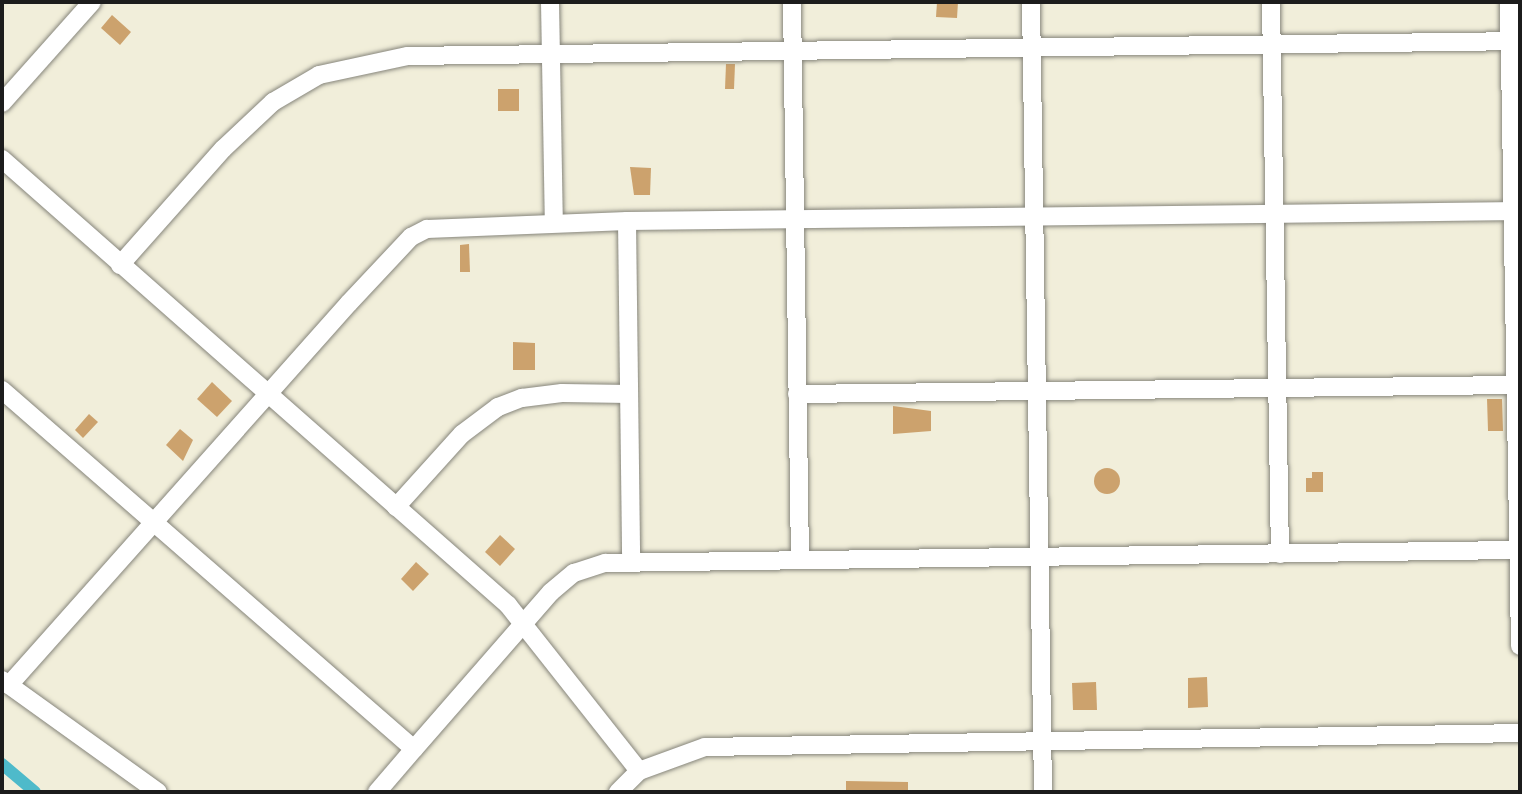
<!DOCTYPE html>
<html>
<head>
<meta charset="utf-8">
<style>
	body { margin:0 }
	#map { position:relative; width:1522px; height:794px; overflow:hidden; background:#f1eeda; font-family:"Shantell Sans",sans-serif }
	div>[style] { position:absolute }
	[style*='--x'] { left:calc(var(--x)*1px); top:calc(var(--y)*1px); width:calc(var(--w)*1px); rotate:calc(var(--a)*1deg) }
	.canal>* { height:12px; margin:-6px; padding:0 6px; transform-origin:6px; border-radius:6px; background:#4ebaca }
	.building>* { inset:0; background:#cca26d }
	.round { border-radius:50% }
	.roads { filter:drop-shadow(0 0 2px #86857b) drop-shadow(0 0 2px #86857b) }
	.minor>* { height:18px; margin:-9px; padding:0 9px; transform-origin:9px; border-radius:9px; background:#fff }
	span { translate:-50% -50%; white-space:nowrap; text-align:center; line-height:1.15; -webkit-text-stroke:8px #fff; paint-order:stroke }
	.frame { position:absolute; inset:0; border:4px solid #1c1c1c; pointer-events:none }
</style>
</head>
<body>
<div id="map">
	<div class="canal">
		<i style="--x:2;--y:764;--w:43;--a:40.3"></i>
	</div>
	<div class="building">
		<i style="clip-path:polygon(937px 2px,958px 2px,957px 18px,936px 17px)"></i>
		<i style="clip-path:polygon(112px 15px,131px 32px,120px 45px,101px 28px)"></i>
		<i style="clip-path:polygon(726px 64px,735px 64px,734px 89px,725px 89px)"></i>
		<i style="clip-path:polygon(498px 89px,519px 89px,519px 111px,498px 111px)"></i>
		<i style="clip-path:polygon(630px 167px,651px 168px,650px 195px,634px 195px)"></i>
		<i style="clip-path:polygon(469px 244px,470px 272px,460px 272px,460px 245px)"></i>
		<i style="clip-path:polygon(513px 342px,535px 343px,535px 370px,513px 370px)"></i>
		<i style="clip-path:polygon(212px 382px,232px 401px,217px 417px,197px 399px)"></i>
		<i style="clip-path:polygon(1487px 399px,1502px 399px,1503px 431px,1488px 431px)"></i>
		<i style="clip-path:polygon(893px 406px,931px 411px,931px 431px,893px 434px)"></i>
		<i style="clip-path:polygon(89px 414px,98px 422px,83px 438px,75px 430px)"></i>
		<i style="clip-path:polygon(180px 429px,193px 440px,183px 461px,166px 445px)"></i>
		<i class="round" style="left:1094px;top:468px;width:26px;height:26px"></i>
		<i style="clip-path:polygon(1312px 472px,1323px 472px,1323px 492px,1306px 492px,1306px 478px,1312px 478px)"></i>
		<i style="clip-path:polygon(500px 535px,515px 549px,500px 566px,485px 552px)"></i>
		<i style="clip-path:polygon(416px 562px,429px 574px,413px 591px,401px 579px)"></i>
		<i style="clip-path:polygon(1207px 677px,1208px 707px,1188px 708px,1188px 678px)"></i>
		<i style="clip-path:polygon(1096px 682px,1097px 710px,1073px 710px,1072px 683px)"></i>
		<i style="clip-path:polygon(846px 781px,908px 782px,908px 792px,846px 792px)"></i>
	</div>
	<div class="roads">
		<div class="minor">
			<i style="--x:550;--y:2;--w:221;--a:89"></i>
			<i style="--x:792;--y:2;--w:558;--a:89.18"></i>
			<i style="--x:1031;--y:2;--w:790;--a:89.13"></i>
			<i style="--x:1271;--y:2;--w:552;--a:89.07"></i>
			<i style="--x:1509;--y:2;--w:644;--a:89.02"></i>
			<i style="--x:2;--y:103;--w:135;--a:-48.3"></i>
			<i style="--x:2;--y:159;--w:675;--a:41.39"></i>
			<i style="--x:508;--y:605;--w:211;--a:51.7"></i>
			<i style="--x:627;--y:221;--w:340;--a:89.3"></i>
			<i style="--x:120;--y:265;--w:155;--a:-48.4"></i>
			<i style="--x:223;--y:149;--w:69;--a:-43.2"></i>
			<i style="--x:273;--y:102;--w:53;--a:-30.4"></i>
			<i style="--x:319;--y:75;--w:91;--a:-12.1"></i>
			<i style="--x:408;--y:56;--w:1112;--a:-0.77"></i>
			<i style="--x:2;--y:390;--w:546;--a:41.07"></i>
			<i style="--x:414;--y:749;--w:57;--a:130.7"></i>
			<i style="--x:797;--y:394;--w:719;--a:-0.72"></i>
			<i style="--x:396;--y:507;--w:98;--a:-47.9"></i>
			<i style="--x:462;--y:434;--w:45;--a:-36.9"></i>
			<i style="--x:498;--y:407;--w:26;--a:-21"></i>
			<i style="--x:522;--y:398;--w:40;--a:-7.1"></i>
			<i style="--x:562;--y:393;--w:67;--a:0.9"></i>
			<i style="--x:2;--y:680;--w:192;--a:35.7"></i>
			<i style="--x:9;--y:685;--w:511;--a:-48.33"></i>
			<i style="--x:349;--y:303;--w:91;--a:-46.8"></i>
			<i style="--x:411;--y:237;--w:18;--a:-27"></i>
			<i style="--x:427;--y:229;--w:200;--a:-2.3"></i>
			<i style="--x:627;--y:221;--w:893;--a:-0.64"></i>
			<i style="--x:414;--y:749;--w:208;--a:-48.9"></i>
			<i style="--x:551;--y:592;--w:30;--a:-40"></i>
			<i style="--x:574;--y:573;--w:33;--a:-18"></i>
			<i style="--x:605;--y:563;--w:912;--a:-0.82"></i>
			<i style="--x:618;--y:792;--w:30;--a:-45"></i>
			<i style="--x:639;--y:771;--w:70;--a:-20"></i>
			<i style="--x:705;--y:747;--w:815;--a:-0.98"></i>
		</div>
	</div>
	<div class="frame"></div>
</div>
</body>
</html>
